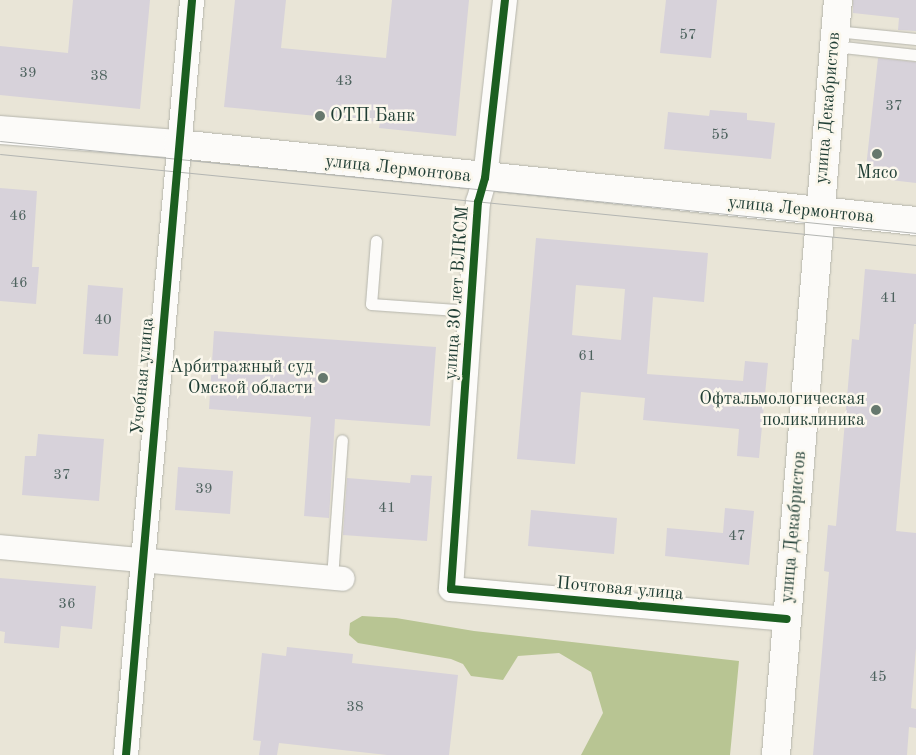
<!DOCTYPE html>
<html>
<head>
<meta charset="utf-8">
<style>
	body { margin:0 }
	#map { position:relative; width:916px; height:755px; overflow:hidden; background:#e9e5d7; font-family:"Old Standard TT",serif }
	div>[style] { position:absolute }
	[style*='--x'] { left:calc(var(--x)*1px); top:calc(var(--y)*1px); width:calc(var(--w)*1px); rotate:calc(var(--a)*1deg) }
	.forest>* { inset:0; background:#b8c593 }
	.building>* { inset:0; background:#d7d2da }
	.roads { filter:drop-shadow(0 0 1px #b5b5ac) drop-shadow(0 0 1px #b5b5ac) }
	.service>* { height:11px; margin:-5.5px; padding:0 5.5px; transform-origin:5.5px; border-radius:5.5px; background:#fcfbf9 }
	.minor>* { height:24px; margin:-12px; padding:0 12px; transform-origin:12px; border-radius:12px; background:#fcfbf9 }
	.tertiary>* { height:28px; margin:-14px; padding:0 14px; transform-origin:14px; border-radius:14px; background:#fcfbf9 }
	.secondary>* { height:28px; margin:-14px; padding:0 14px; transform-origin:14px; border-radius:14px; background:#fcfbf9 }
	.tram>* { height:1px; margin:-0.5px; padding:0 0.5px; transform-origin:0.5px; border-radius:0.5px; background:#b3b5b2 }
	.cycleway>* { height:8px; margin:-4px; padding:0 4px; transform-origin:4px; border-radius:4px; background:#1b5e20 }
	.dots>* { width:14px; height:14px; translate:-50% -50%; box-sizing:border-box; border:2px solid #fbf7ec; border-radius:50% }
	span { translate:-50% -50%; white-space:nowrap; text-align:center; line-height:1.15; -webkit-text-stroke:5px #fbf7ec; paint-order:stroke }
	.number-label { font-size:15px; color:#4d625e }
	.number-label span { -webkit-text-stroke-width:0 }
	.street-label { font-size:18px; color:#1f3d34 }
	.poi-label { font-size:18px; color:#1f3d34 }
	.left { translate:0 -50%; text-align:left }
	.right { translate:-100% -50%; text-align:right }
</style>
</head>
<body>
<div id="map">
	<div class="forest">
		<i style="clip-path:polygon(362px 616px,396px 618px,474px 631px,739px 661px,730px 755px,581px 755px,603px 713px,591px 672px,559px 653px,518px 656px,503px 680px,471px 676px,463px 664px,451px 659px,358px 643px,349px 635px,350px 623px)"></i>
	</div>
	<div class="building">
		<i style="clip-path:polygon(73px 0,150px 0,140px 109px,0 95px,0 46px,68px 53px)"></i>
		<i style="clip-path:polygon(235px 0,286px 0,281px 48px,386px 58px,392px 0,469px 0,456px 136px,379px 128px,380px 122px,224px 107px)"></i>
		<i style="clip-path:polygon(666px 0,717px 0,711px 58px,660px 53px)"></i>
		<i style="clip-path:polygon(853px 0,916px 0,916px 31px,898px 30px,899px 18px,853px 13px)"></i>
		<i style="clip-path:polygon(878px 58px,916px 62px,916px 183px,865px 177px)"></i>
		<i style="clip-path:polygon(710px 110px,747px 113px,747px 120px,775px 123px,771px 159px,664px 149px,668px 112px,709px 116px)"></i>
		<i style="clip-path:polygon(0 188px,37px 191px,32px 267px,39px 267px,36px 304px,0 301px)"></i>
		<i style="clip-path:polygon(evenodd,536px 238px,708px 253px,704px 302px,653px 297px,647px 374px,743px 381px,745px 361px,768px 363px,759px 458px,737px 456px,739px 429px,643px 420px,645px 398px,581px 392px,575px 464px,517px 459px,536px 238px,576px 285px,625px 289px,621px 340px,572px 335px,576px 285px)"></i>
		<i style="clip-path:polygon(865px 269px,916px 274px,916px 324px,914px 324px,896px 531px,916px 533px,916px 648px,911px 708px,916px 709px,916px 728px,909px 727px,907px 755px,813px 755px,829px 572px,824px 571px,828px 525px,836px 526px,852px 339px,859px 340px)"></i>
		<i style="clip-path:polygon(88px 285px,123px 288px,118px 356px,83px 354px)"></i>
		<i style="clip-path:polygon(214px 331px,436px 347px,430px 426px,335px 419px,329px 518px,304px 516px,311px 417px,209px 409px)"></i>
		<i style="clip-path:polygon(38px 434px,104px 439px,99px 501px,22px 495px,25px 456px,36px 456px)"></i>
		<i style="clip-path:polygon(178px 467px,233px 471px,230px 514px,175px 510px)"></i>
		<i style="clip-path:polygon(411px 475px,432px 476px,427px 541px,343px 535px,347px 478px,410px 483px)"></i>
		<i style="clip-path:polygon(725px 508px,754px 511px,749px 565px,665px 556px,667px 528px,723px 533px)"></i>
		<i style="clip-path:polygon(531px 510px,617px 518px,614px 554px,528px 546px)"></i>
		<i style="clip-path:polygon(0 578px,96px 586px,92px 629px,61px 626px,59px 648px,4px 643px,5px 632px,0 631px)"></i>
		<i style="clip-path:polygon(287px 647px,353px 654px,352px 663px,458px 675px,449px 755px,387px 755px,279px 743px,277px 755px,259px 755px,261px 741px,253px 740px,262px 653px,286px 656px)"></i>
	</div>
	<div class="roads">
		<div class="service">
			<i style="--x:835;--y:31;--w:81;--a:5.6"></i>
			<i style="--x:834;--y:46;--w:82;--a:6.3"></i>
			<i style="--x:376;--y:241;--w:63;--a:94.5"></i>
			<i style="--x:371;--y:304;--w:100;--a:4"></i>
			<i style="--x:332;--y:578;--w:138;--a:-85.9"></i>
		</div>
		<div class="minor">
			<i style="--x:505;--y:0;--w:179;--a:96.4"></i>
			<i style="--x:485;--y:178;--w:25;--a:106"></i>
			<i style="--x:478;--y:202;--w:388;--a:94"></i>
			<i style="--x:451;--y:589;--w:337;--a:5.1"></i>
			<i style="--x:0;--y:547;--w:344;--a:5.3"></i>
			<i style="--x:126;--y:755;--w:758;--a:-85"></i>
		</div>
		<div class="tertiary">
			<i style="--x:776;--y:755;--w:758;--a:-85.31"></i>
		</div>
		<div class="secondary">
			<i style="--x:0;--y:130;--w:179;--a:4.5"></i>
			<i style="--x:178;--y:144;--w:742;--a:5.96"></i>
		</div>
	</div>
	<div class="tram">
		<i style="--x:0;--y:141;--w:921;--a:5.74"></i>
		<i style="--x:0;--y:154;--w:921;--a:5.67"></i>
	</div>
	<div class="cycleway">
		<i style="--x:505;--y:0;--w:179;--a:96.4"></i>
		<i style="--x:485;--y:178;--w:25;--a:106"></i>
		<i style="--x:478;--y:202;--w:388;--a:94"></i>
		<i style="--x:451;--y:589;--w:337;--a:5.1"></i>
		<i style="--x:126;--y:755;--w:758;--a:-85"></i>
	</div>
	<div class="dots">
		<i style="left:320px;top:116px;background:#66786d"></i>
		<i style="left:877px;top:154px;background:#66786d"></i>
		<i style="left:323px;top:378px;background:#66786d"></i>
		<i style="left:876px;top:410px;background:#66786d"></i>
	</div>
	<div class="number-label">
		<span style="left:688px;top:36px">57</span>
		<span style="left:28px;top:74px">39</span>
		<span style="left:99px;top:77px">38</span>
		<span style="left:344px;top:82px">43</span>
		<span style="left:894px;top:107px">37</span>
		<span style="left:720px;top:136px">55</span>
		<span style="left:18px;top:217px">46</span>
		<span style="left:19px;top:284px">46</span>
		<span style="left:889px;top:299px">41</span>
		<span style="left:103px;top:321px">40</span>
		<span style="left:587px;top:357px">61</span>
		<span style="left:62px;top:476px">37</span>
		<span style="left:204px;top:490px">39</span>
		<span style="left:387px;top:509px">41</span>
		<span style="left:737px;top:537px">47</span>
		<span style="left:67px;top:605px">36</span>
		<span style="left:878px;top:678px">45</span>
		<span style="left:355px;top:708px">38</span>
	</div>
	<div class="street-label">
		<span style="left:828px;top:108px;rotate:-85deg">улица Декабристов</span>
		<span style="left:398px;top:169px;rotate:6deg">улица Лермонтова</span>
		<span style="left:801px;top:210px;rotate:6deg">улица Лермонтова</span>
		<span style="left:457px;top:293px;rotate:-86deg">улица 30 лет ВЛКСМ</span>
		<span style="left:143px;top:376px;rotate:-85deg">Учебная улица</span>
		<span style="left:794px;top:527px;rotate:-85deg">улица Декабристов</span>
		<span style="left:620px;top:589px;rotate:5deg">Почтовая улица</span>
	</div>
	<div class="poi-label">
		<span class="left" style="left:330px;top:116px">ОТП Банк</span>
		<span style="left:877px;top:173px">Мясо</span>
		<span class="right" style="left:313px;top:378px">Арбитражный суд<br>Омской области</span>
		<span class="right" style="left:865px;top:410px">Офтальмологическая<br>поликлиника</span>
	</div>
</div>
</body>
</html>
